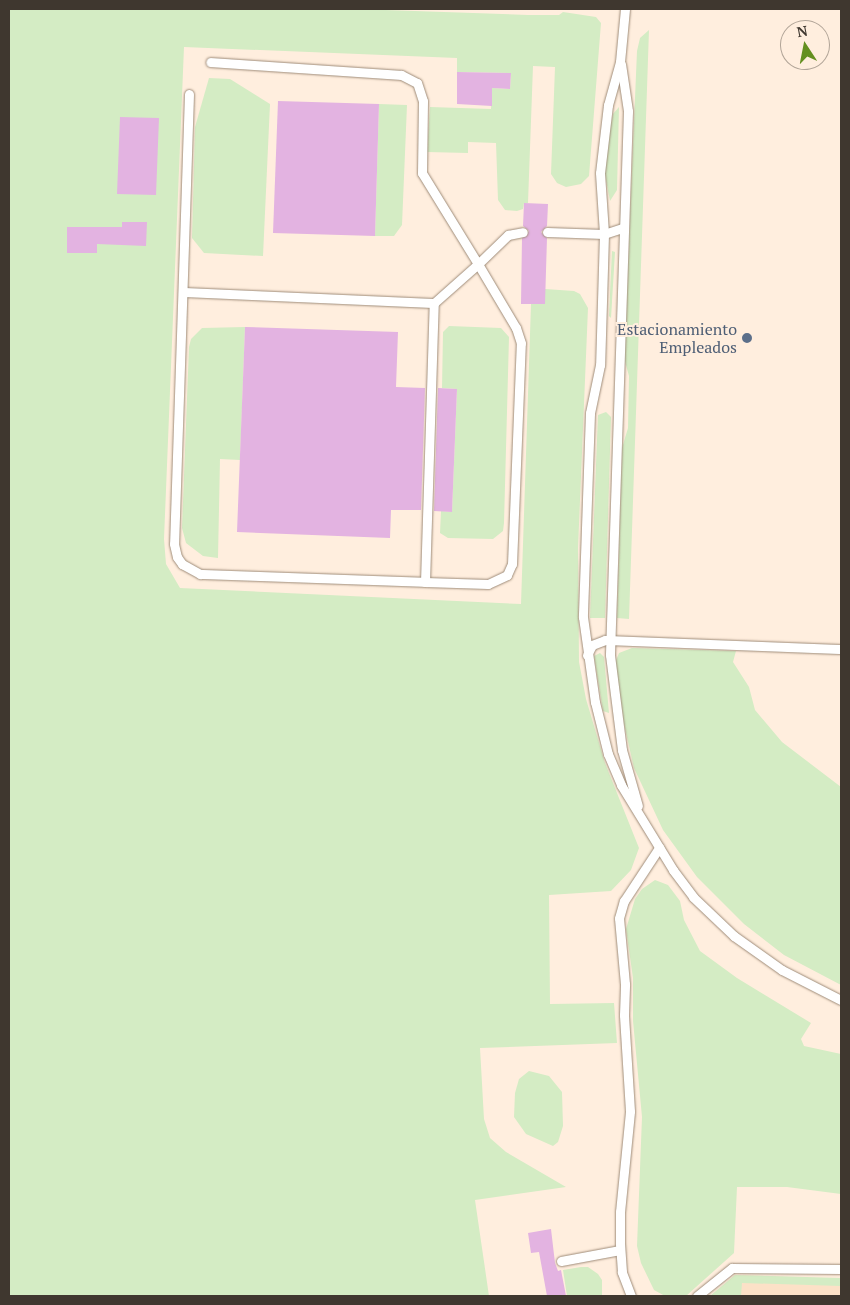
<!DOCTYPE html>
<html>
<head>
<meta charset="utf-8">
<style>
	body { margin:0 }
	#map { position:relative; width:850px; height:1305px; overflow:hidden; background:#ffeede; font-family:"PT Serif",serif }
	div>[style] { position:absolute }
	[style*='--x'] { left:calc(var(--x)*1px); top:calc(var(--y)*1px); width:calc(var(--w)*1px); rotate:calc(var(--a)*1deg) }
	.built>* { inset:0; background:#fce1c7 }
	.green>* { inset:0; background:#d4ecc4 }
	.building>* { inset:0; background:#e3b3e1 }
	.roads { filter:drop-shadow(0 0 1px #9f8c79) drop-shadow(0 0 1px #9f8c79) }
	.lane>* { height:9px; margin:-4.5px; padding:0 4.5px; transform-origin:4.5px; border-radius:4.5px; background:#fff }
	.dots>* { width:14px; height:14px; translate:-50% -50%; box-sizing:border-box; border:2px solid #ffeede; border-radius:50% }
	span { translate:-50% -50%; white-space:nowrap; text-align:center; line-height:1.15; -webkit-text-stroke:4px #ffeede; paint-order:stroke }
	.service-label { font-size:16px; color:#4e5e75 }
	.right { translate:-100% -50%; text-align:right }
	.frame { position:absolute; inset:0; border:10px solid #3f372f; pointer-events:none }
	.north { position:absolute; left:780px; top:20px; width:50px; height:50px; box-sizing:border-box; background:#ffeede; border:1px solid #b2a598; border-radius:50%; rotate:349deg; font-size:14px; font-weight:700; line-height:20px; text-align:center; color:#3f372f }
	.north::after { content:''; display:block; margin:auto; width:18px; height:22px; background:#648f1f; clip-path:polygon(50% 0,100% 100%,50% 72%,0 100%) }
</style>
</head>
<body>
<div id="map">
	<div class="built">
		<i style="clip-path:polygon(735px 1275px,841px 1279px,841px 1296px,734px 1296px)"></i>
	</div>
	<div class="green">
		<i style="clip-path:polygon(9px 9px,356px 9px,528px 15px,559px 15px,563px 12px,596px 17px,601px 23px,589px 176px,581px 184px,566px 187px,557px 183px,551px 174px,555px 67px,533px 66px,528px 203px,524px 203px,523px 209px,517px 211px,505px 210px,498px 200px,496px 143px,468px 142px,468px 153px,427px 152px,430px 107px,491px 109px,492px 88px,510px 89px,511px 73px,457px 72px,457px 58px,184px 47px,164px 539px,166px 564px,180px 588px,521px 604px,531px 304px,545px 304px,545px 289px,574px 291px,580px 294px,588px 308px,578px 548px,579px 662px,586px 699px,605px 763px,639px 848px,631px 870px,611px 891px,549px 895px,550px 1004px,614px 1003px,617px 1043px,480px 1048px,484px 1119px,490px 1138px,506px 1152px,566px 1187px,475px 1200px,489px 1296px,9px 1296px)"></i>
		<i style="clip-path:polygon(649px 30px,629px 619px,617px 618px,622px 448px,628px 428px,629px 376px,624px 358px,637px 51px,640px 38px)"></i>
		<i style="clip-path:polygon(209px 78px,230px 79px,270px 104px,263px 256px,204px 253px,192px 238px,195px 127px)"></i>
		<i style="clip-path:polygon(379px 104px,407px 105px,402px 225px,394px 236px,375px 236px)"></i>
		<i style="clip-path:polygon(619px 107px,617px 190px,610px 201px,605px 175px,605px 155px,613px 114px)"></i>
		<i style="clip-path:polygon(612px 251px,615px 252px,611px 318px,609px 316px)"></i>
		<i style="clip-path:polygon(449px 326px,501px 328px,509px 337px,504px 523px,503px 531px,493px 539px,448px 538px,440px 533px,441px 511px,452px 512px,457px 389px,442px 388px,443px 332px)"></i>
		<i style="clip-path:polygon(245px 327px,240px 460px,220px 459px,218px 558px,203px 556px,186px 543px,182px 528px,189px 347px,191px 339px,202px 328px)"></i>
		<i style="clip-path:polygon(606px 412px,611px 417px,605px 618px,590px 618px,598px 415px)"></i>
		<i style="clip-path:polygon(632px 648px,736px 651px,733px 662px,749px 687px,755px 710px,782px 742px,841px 787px,841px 985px,784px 955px,744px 924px,697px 877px,663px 830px,634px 768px,624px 724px,615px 663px,619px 653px)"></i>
		<i style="clip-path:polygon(600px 653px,604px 657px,609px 713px,603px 711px,594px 656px)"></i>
		<i style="clip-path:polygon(655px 880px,668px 885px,680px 901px,684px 920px,700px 951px,737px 978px,811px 1023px,801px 1039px,804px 1046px,841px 1054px,841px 1194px,787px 1187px,737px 1187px,734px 1253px,686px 1296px,665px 1296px,654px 1290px,641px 1263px,637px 1246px,642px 1117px,633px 1021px,633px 978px,626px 929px,635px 899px,642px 889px)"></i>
		<i style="clip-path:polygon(529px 1071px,549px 1076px,562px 1092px,563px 1126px,558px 1142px,553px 1146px,526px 1134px,514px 1117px,515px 1093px,519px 1079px)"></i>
		<i style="clip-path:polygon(581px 1267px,588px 1267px,598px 1274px,602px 1280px,602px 1296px,567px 1296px,563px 1270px)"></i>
		<i style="clip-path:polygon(735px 1275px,841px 1278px,841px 1286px,742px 1283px,741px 1296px,710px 1296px)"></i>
	</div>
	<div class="building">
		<i style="clip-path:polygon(457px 72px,511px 73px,510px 89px,492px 88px,492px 106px,457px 104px)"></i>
		<i style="clip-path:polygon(278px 101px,379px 104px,375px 236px,273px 233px)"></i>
		<i style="clip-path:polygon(120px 117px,159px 118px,156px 195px,117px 194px)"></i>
		<i style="clip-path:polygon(524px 203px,548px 204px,547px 226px,541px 232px,547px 238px,545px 304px,521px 304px,522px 238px,529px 231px,523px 226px)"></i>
		<i style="clip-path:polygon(122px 222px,147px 222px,146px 246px,97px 244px,97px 253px,67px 253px,67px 227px,122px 227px)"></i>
		<i style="clip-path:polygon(245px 327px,398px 332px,396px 387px,425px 388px,421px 510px,391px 510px,390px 538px,237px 532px)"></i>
		<i style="clip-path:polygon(438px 388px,457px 389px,452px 512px,434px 511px)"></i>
		<i style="clip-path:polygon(551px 1229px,555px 1263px,558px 1271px,561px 1270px,566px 1296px,547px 1296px,539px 1252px,531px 1253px,528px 1233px)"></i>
	</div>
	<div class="roads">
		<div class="lane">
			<i style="--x:625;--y:9;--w:53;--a:95.4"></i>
			<i style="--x:620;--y:62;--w:45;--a:105.6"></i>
			<i style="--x:608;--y:105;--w:68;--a:96.7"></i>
			<i style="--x:600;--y:173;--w:61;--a:86.2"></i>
			<i style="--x:604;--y:234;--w:131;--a:91.7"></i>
			<i style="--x:600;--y:365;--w:49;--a:101.8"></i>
			<i style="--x:590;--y:413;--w:204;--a:92"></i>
			<i style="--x:583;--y:617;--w:86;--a:82"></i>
			<i style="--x:595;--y:702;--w:54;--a:76"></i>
			<i style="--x:608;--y:754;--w:34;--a:67"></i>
			<i style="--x:621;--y:785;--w:100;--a:58.5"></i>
			<i style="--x:673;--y:870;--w:34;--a:53"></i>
			<i style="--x:693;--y:897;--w:57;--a:43.6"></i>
			<i style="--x:734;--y:936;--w:59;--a:35.3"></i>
			<i style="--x:782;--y:970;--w:66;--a:27"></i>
			<i style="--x:621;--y:64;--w:48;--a:81.5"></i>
			<i style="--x:628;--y:111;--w:544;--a:91.9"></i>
			<i style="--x:610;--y:655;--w:96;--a:82.8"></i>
			<i style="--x:622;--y:750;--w:58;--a:74.1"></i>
			<i style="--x:189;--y:94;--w:450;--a:91.9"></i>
			<i style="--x:174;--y:544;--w:13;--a:77"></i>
			<i style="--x:177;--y:557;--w:9;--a:54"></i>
			<i style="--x:182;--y:564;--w:21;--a:29"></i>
			<i style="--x:200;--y:574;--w:225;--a:2"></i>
			<i style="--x:425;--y:582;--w:279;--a:-88.2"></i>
			<i style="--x:434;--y:303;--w:59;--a:-41.6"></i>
			<i style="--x:478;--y:264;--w:107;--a:-121.6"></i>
			<i style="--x:422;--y:173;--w:72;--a:-89.2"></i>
			<i style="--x:423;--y:101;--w:19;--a:-108"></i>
			<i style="--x:417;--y:83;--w:18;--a:-153"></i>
			<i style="--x:401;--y:75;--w:191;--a:-176.1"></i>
			<i style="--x:547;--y:232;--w:57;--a:2"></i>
			<i style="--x:604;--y:234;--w:20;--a:-18"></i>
			<i style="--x:183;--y:292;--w:251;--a:2.5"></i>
			<i style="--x:425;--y:582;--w:63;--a:1.8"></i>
			<i style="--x:488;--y:584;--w:21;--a:-25"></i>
			<i style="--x:507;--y:575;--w:12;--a:-66"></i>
			<i style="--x:512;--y:564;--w:221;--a:-87.7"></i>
			<i style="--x:521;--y:343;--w:16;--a:-108"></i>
			<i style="--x:516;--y:328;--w:74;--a:-120.7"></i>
			<i style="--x:478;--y:264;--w:42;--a:-44"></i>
			<i style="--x:508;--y:235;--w:15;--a:-11"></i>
			<i style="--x:587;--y:655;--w:11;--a:-63"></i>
			<i style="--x:592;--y:645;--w:14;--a:-21"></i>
			<i style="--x:605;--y:640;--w:236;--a:2.2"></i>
			<i style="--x:561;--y:1261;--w:60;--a:-10.6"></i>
			<i style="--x:631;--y:1296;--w:26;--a:-111"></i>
			<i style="--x:622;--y:1272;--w:28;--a:-94"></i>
			<i style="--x:620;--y:1244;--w:32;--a:-90"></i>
			<i style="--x:620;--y:1212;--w:101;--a:-84.3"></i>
			<i style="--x:630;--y:1111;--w:96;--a:-93.6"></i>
			<i style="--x:624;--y:1015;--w:31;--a:-88"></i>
			<i style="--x:625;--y:984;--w:66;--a:-95.2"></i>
			<i style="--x:619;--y:918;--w:18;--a:-74"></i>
			<i style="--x:624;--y:901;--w:64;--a:-56.6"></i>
			<i style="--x:697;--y:1296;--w:45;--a:-38.7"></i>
			<i style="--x:732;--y:1268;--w:109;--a:0.5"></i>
		</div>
	</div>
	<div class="dots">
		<i style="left:747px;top:338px;background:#5c6f8a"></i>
	</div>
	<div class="service-label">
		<span class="right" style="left:737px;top:338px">Estacionamiento<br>Empleados</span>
	</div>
	<div class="frame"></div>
	<div class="north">N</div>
</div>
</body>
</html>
